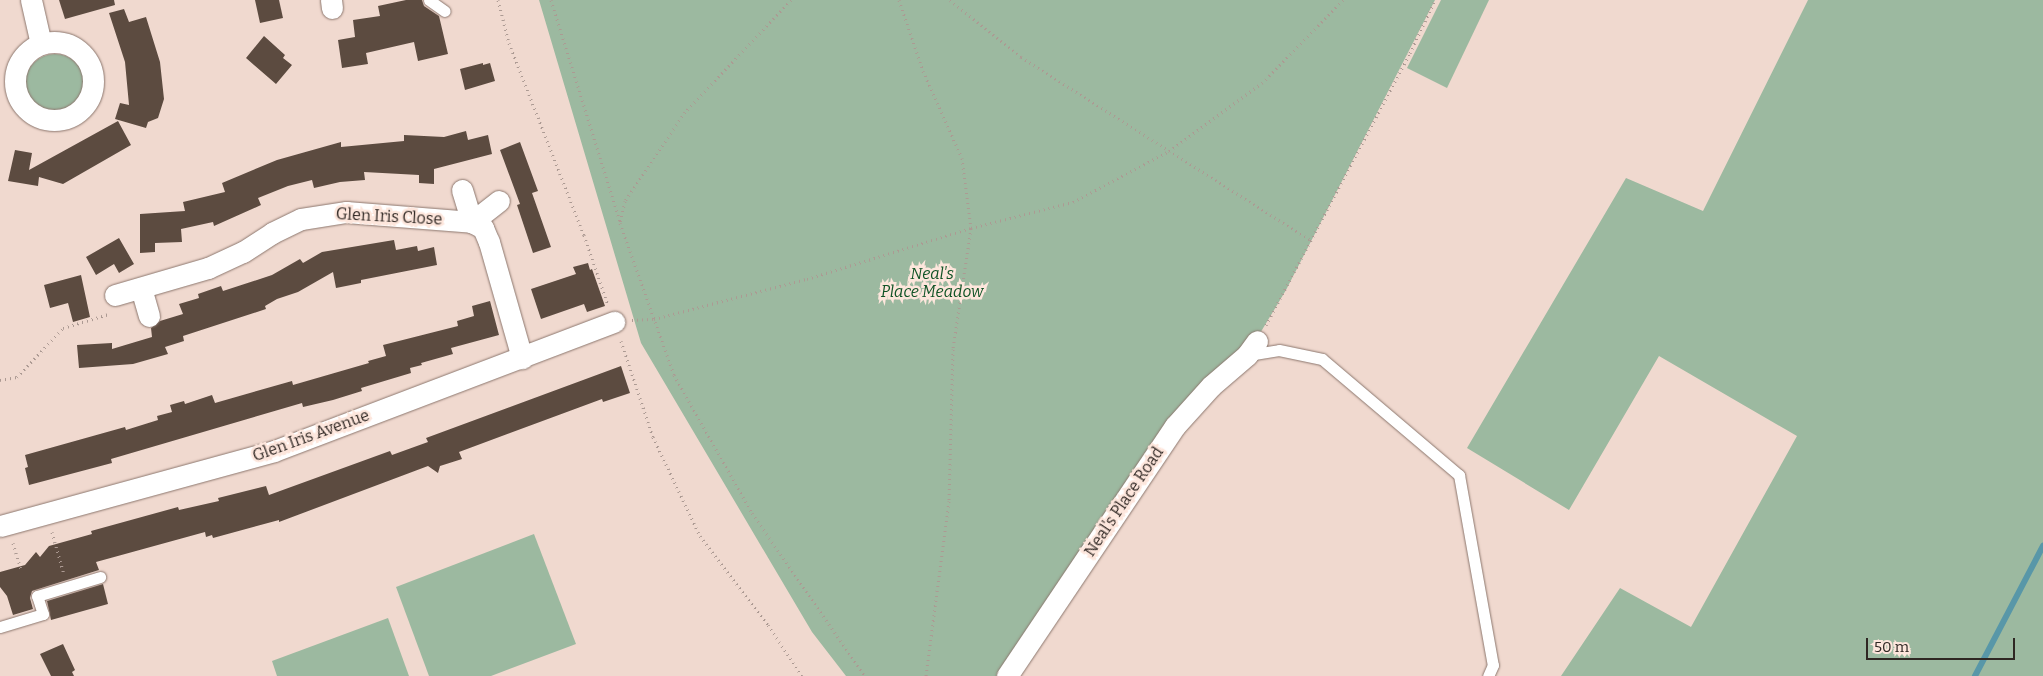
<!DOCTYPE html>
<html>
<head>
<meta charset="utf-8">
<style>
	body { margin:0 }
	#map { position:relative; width:2043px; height:676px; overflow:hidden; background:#f0d9cf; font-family:Bitter,serif }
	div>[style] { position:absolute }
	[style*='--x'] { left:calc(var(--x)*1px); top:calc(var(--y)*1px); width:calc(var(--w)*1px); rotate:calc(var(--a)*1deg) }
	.green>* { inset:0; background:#9cb9a0 }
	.round { border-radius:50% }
	.stream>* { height:6px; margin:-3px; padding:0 3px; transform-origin:3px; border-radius:3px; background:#5897a8 }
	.building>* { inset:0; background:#5c4b40 }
	.path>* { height:3px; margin-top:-1.5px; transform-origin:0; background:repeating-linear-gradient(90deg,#ac9a93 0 1px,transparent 0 5px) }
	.roads { filter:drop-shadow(0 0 1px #8c776e) drop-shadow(0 0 1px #8c776e) }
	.service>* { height:11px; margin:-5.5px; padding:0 5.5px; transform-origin:5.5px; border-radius:5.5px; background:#fff }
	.minor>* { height:21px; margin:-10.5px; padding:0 10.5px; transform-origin:10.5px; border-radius:10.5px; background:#fff }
	.minor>.ring { margin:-10.5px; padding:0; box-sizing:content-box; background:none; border:21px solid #fff; border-radius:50% }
	span { translate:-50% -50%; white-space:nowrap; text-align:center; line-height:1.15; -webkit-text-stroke:5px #fde6dc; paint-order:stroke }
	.street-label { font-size:16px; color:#2f2723 }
	.park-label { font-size:16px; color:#105326; font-style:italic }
	.scale { position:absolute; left:1866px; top:638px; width:149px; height:22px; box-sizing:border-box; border:2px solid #2f2723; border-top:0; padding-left:6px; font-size:15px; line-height:18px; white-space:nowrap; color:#2f2723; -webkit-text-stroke:4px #fde6dc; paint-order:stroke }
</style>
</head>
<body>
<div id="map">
	<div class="green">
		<i style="clip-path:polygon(539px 0,1435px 0,1286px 290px,1247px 355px,1211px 386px,1007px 676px,846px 676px,812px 632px,641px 343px)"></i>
		<i style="clip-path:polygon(1441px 0,1489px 0,1447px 88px,1407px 68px)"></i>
		<i style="clip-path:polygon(1808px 0,2043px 0,2043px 676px,1561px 676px,1620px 588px,1691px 627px,1797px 436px,1659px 356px,1569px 510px,1467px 448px,1626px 178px,1703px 211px)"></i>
		<i class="round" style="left:25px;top:54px;width:60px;height:60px"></i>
		<i style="clip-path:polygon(534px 534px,576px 644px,491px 676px,429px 676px,396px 587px)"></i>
		<i style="clip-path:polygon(388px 618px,409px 676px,277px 676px,272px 661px)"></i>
	</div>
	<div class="stream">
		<i style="--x:1975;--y:676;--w:147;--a:-62.4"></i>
	</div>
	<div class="building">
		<i style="clip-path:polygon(59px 0,114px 0,115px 5px,65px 19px)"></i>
		<i style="clip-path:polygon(255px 0,279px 0,283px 18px,260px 23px)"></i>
		<i style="clip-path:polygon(406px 0,422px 0,424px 6px,439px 16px,448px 54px,418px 61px,414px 42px,366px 53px,368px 64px,342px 68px,338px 40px,355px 37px,353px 20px,380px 16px,378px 6px)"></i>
		<i style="clip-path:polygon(124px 9px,129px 22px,146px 17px,160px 62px,164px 99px,158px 118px,148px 122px,146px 128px,115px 119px,120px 103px,129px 105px,125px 62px,109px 13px)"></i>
		<i style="clip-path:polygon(264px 36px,285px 55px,283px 58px,292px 65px,276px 84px,246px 58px)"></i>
		<i style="clip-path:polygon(483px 63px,483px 65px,490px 63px,495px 81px,465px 90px,460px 69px)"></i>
		<i style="clip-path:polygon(118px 121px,131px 145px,63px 184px,39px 177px,38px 186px,8px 181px,15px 150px,32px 153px,29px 170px)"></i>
		<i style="clip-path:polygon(466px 131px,468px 140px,488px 135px,492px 154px,434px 169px,434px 184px,419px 183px,419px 175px,364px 172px,365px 180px,340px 182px,314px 188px,312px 180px,288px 186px,258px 198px,261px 205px,214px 226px,213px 222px,181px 229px,182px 242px,155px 243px,155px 252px,140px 253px,140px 214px,185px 211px,183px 202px,225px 192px,222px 183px,277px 160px,341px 142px,341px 147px,404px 141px,404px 135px,444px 137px)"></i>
		<i style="clip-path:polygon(520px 142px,538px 191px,532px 193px,551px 247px,533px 253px,517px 205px,520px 204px,500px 150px)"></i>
		<i style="clip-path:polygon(119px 238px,134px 264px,119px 273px,114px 264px,96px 275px,86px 257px)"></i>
		<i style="clip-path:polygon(394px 240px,396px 250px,417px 246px,418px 251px,434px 247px,437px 265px,361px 280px,361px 283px,336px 288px,333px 272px,298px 292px,277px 299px,265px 306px,266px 309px,183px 336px,184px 341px,165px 347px,168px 354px,133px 364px,79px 368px,77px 345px,112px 343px,112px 349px,152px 337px,151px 328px,160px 321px,183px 314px,179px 304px,199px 298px,198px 294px,221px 286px,223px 291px,272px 275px,300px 259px,303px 263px,322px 252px)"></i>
		<i style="clip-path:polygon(588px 263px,590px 270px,592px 269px,605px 306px,587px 312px,584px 304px,541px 319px,531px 289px,576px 274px,573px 267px)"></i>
		<i style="clip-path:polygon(81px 275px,90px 317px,73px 322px,68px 303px,50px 308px,44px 285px)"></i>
		<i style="clip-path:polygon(490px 301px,499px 335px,451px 348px,453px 354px,421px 363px,422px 365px,410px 368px,411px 373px,361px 388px,362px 391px,333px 400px,303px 407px,302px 403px,111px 459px,112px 463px,29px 485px,25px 468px,28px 467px,25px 455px,125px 427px,126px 430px,158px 420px,157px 416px,172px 412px,170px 405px,184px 401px,185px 404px,212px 395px,215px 403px,292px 381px,293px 385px,369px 363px,368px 361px,386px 356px,383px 345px,458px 326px,457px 321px,474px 316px,472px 306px)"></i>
		<i style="clip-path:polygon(621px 366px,630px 393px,603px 402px,602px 399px,459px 452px,462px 459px,440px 466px,438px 473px,428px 466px,279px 522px,279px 520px,213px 538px,212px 535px,206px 537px,205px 532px,96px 562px,99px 570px,32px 591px,30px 598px,33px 609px,13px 615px,7px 596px,0 587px,0 572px,25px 565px,36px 552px,40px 557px,49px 546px,92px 534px,91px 531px,178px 507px,179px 510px,219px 501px,218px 498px,266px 486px,269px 495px,390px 451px,392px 455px,428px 442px,426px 438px)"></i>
		<i style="clip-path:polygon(103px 584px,108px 604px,51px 620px,47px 601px)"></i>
		<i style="clip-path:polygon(63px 644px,75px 670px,72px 672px,74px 676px,51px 676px,40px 654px)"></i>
	</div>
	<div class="path">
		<i style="--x:498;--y:0;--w:44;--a:75.7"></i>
		<i style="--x:509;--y:43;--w:206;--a:68.7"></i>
		<i style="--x:584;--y:235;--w:74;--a:71.1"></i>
		<i style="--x:551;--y:0;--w:232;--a:72.7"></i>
		<i style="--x:791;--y:0;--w:154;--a:133.4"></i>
		<i style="--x:685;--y:112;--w:107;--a:124"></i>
		<i style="--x:625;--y:201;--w:23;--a:103"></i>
		<i style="--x:620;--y:223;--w:161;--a:70.4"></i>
		<i style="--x:674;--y:375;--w:159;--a:60.5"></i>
		<i style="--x:752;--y:513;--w:198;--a:55.3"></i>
		<i style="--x:899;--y:0;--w:75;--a:71.3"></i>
		<i style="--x:923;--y:71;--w:95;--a:65.9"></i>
		<i style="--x:962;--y:158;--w:71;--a:82.7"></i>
		<i style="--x:971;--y:228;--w:122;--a:98.5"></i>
		<i style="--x:953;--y:349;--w:152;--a:91.5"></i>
		<i style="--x:949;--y:501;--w:177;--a:97.5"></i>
		<i style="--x:950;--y:0;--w:91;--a:38.8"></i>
		<i style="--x:1021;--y:57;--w:342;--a:32.3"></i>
		<i style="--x:632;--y:320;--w:22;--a:-3"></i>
		<i style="--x:654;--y:319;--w:158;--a:-14.7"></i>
		<i style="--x:807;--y:279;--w:172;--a:-17.3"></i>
		<i style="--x:971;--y:228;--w:105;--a:-14.3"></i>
		<i style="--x:1073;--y:202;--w:109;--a:-28"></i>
		<i style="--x:1169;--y:151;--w:115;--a:-36.2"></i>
		<i style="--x:1262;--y:83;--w:116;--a:-45.7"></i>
		<i style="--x:1266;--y:325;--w:308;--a:-62.1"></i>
		<i style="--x:1410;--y:53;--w:59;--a:-64.7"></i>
		<i style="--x:621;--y:341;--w:101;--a:71.6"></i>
		<i style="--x:653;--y:437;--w:110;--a:64.6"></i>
		<i style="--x:700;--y:536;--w:112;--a:52.6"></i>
		<i style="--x:768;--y:625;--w:61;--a:56.3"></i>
		<i style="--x:0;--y:380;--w:17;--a:-10"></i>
		<i style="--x:17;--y:377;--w:67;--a:-46.8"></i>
		<i style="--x:63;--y:328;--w:48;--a:-16.9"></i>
		<i style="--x:52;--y:532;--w:44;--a:74.1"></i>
		<i style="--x:13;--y:543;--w:27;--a:73"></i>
	</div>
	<div class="roads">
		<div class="service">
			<i style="--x:429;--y:0;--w:19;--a:35"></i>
			<i style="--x:1248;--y:355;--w:31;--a:-9"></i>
			<i style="--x:1279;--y:350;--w:44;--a:11.8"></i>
			<i style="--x:1322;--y:359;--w:180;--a:40.3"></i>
			<i style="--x:1459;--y:475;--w:193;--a:79.9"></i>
			<i style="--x:1493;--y:665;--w:12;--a:114"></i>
			<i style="--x:0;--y:627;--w:45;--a:-16.8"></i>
			<i style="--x:43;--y:614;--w:19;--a:-108"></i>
			<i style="--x:37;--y:596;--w:66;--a:-16.8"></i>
		</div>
		<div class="minor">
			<i style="--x:31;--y:0;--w:45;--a:77.2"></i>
			<i style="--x:331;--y:0;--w:8;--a:83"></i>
			<i class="ring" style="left:15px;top:42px;width:57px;height:57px"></i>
			<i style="--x:462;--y:190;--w:34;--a:73"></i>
			<i style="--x:472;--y:222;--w:34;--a:-38"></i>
			<i style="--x:141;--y:288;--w:29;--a:74"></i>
			<i style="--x:115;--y:295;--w:97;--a:-16.2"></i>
			<i style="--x:208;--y:268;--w:38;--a:-25"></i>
			<i style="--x:243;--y:252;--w:35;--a:-33"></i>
			<i style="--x:272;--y:233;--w:32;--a:-26"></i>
			<i style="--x:301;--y:219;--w:46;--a:-8.8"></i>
			<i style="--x:346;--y:212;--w:126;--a:4.5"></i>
			<i style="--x:472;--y:222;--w:13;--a:29"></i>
			<i style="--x:483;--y:228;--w:15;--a:67"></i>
			<i style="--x:489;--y:242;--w:121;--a:74.1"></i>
			<i style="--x:0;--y:526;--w:284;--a:-15.3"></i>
			<i style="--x:274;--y:451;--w:364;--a:-20.8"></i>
			<i style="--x:1007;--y:676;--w:301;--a:-56.1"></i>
			<i style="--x:1175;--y:426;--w:54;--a:-48"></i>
			<i style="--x:1211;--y:386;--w:48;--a:-40.7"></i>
			<i style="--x:1247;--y:355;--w:17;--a:-54"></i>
		</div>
	</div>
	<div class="street-label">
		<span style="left:389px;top:217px;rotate:3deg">Glen Iris Close</span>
		<span style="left:311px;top:436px;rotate:-20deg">Glen Iris Avenue</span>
		<span style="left:1124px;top:502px;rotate:-56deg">Neal's Place Road</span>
	</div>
	<div class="park-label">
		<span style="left:932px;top:283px">Neal's<br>Place Meadow</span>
	</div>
	<div class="scale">50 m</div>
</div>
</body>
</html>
